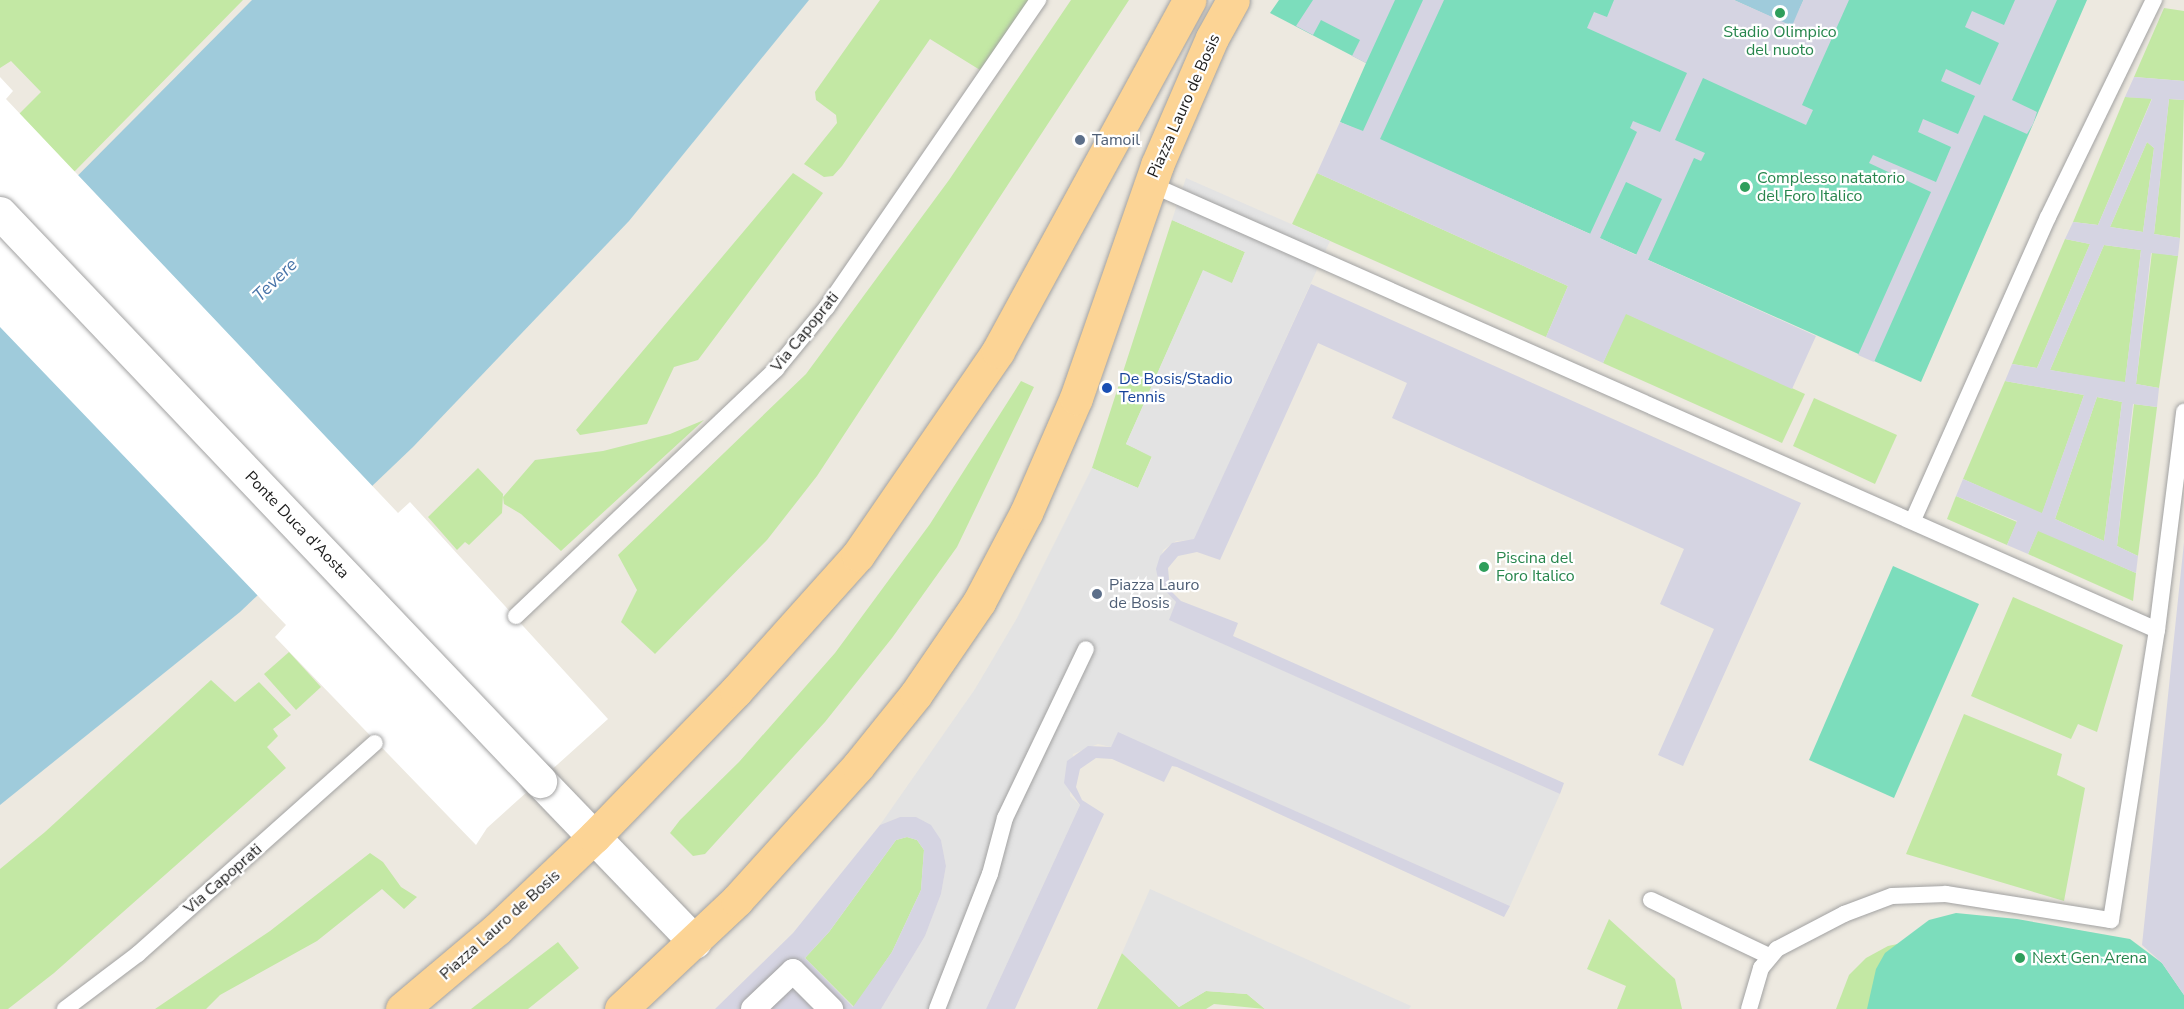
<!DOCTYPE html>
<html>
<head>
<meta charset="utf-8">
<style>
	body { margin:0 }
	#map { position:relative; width:2184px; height:1009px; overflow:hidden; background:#ede9e0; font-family:"Nunito Sans",sans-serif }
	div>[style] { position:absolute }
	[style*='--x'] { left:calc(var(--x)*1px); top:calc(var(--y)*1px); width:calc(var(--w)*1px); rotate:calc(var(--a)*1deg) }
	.grass>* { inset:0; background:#c3e8a4 }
	.pitch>* { inset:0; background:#7cddbc }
	.parking>* { inset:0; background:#e3e3e3 }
	.plaza>* { inset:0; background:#d5d4e2 }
	.water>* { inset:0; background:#9fcbdb }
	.pier>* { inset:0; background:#fff }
	.roads { filter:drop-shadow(0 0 2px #a2a2a2) drop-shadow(0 0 2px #a2a2a2) }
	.service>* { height:16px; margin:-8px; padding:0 8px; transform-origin:8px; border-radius:8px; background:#fff }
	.pedestrian>* { height:24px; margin:-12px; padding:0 12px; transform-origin:12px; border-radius:12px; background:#fff }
	.tertiary>* { height:33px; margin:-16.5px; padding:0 16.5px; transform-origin:16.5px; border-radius:16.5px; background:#fff }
	.primary>* { height:33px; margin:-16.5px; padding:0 16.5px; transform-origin:16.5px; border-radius:16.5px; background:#fcd495 }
	.bridges { filter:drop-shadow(0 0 2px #a2a2a2) drop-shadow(0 0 2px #a2a2a2) }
	.tertiary-bridge>* { height:33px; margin:-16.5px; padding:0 16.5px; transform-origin:16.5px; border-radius:16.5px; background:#fff }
	.dots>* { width:16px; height:16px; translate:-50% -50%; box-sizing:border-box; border:3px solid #fff; border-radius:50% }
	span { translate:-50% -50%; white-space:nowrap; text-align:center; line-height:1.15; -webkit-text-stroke:4.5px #fff; paint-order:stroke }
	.leisure-label { font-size:16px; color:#27864d }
	.left { translate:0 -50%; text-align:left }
	.street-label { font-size:16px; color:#1b1b1b }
	.service-label { font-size:16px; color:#4e5e75 }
	.transit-label { font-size:16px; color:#164399 }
	.water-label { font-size:18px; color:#4874a9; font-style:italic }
</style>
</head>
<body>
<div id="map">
	<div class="grass">
		<i style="clip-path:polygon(0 0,243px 0,76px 170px,0 240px,0 133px,41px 92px,11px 61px,0 68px)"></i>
		<i style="clip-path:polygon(880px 0,1031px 0,980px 70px,930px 39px,842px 166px,833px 176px,824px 177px,804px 164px,837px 123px,836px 115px,816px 100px,815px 92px)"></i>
		<i style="clip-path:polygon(1071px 0,1129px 0,817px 476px,767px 540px,655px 654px,621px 622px,637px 590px,618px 555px,806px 374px,949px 180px)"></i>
		<i style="clip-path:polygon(2164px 8px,2184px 11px,2184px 81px,2134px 77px)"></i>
		<i style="clip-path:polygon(2125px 97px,2152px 98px,2098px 225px,2073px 222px)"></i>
		<i style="clip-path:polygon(2169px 99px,2184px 100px,2180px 238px,2154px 234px)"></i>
		<i style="clip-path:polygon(2147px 142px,2154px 148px,2143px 232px,2110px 227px)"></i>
		<i style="clip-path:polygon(793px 173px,823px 193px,698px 360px,674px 367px,647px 424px,580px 435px,576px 430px)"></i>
		<i style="clip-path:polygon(1317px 173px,1568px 286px,1546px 337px,1292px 224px)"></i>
		<i style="clip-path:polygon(1172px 220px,1245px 252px,1232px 284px,1203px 271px,1126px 444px,1152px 456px,1138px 488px,1092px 468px)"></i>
		<i style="clip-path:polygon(2065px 239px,2090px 244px,2037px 368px,2012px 364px)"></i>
		<i style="clip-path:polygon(2104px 245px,2141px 250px,2125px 383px,2050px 370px)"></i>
		<i style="clip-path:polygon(2152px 252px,2178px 256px,2159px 388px,2136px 384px)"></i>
		<i style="clip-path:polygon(1625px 313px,1805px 394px,1782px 443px,1603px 363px)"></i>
		<i style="clip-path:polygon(1021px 381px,1034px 387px,957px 547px,892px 638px,825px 722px,705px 854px,693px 856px,670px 833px,680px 820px,739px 762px,835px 653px,930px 524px)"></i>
		<i style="clip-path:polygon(2005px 381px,2084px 395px,2042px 514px,1963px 479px)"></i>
		<i style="clip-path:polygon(2097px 397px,2122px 402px,2104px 541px,2055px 519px)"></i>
		<i style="clip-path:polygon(1814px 398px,1897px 435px,1875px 484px,1793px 446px)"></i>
		<i style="clip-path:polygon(2134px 404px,2157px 407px,2138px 556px,2117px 546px)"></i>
		<i style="clip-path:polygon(704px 420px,561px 551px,521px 514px,504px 504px,503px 497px,535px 460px,603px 451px,670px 434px)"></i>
		<i style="clip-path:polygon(478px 468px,503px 494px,502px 513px,469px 545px,465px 542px,457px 550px,428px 517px)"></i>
		<i style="clip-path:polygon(1956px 496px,2017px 522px,2007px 545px,1947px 519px)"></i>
		<i style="clip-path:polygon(2038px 530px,2136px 573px,2133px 601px,2028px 554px)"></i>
		<i style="clip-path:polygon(2013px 597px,2123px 645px,2097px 732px,2078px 724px,2071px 739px,1971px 696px)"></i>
		<i style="clip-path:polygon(289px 652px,321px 687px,296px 710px,264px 674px)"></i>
		<i style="clip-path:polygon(211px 680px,235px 702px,259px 682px,291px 715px,273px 729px,278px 736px,267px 747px,286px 768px,54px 973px,8px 1009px,0 1009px,0 869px,45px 832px)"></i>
		<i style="clip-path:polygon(1964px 714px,2062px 754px,2057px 775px,2085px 788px,2064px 901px,1906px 854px)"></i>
		<i style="clip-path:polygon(907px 837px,917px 840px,924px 850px,921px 890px,892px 952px,854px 1007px,805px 958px,829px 932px,896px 840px)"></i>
		<i style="clip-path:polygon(370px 853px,383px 862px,401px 887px,417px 897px,404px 909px,382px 889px,317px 941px,220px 995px,206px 1009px,155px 1009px,270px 931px)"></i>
		<i style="clip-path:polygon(1609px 919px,1675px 979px,1682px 1009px,1617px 1009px,1626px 986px,1587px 969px)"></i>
		<i style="clip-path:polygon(1912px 941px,1896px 1009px,1836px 1009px,1849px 975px,1866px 958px,1888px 946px)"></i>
		<i style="clip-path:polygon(558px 942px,579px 968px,528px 1009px,471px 1009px)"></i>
		<i style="clip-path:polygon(1122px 953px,1179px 1007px,1206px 991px,1247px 994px,1265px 1009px,1214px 1004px,1206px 1009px,1097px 1009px)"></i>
	</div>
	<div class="pitch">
		<i style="clip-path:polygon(1279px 0,2087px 0,1921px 382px,1340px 122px,1366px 63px,1270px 13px)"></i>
		<i style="clip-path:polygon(1893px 566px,1979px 604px,1894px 798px,1809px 760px)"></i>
		<i style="clip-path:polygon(1956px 913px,2017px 919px,2130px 939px,2162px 963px,2184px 995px,2184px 1009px,1867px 1009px,1876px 969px,1885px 953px,1929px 920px)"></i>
	</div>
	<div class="parking">
		<i style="clip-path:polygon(1186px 178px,1330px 241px,1194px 540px,1176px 541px,1163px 550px,1157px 577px,1176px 602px,1170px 620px,1560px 794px,1510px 906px,1118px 733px,1111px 747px,1098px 744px,1073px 754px,1070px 796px,1080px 805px,986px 1009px,881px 1009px,925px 936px,941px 894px,946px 866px,941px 840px,916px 817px,900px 817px,880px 825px,975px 689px,1017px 618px,1092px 468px,1138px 488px,1152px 457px,1126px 444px,1203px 270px,1232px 283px,1245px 252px,1172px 220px)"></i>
		<i style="clip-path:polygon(1150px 889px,1411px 1006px,1409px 1009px,1265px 1009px,1247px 994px,1206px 991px,1179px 1007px,1122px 953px)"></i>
	</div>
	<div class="plaza">
		<i style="clip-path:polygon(1313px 0,1395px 0,1366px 63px,1352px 56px,1360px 40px,1321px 20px,1313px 35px,1296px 26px)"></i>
		<i style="clip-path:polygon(evenodd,1423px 0,1444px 0,1380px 139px,1590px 234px,1637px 132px,1630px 128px,1633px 121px,1660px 132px,1687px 73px,1587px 28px,1594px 12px,1607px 17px,1614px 0,1735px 0,1791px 25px,1803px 0,1849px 0,1802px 105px,1813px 110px,1806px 125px,1703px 78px,1675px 140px,1705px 153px,1701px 161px,1694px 158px,1648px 260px,1816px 336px,1792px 389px,1626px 314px,1603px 363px,1546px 337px,1568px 286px,1317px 173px,1340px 122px,1363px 131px,1423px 0,1626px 182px,1662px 199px,1636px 255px,1600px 238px,1626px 182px)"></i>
		<i style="clip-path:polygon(2015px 0,2057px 0,2012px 100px,2037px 112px,2033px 124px,2027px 134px,1984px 115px,1874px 362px,1858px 355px,1931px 192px,1869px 163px,1873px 155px,1936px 182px,1951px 147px,1918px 132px,1923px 119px,1958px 134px,1975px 96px,1941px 81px,1946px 69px,1980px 85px,1999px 43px,1965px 27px,1972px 11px,2004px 25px)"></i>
		<i style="clip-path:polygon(evenodd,2134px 77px,2184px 81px,2184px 100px,2169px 99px,2154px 234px,2180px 238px,2178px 256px,2151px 253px,2136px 384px,2159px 388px,2157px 407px,2133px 404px,2117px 546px,2138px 556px,2136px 573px,2038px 531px,2028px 554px,2007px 545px,2017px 521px,1956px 496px,1963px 479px,2042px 513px,2084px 395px,2005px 381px,2012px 364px,2037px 368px,2090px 244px,2065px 239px,2073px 222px,2098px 225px,2152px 99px,2125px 97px,2134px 77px,2147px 142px,2154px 148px,2143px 232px,2110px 227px,2147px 142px,2134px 77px,2104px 245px,2141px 250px,2125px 382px,2050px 370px,2104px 245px,2134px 77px,2097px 397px,2122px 402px,2104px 541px,2055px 519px,2097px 397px)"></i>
		<i style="clip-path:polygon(1311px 284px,1801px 503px,1683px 766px,1658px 755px,1714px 629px,1660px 604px,1684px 549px,1392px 418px,1407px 383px,1318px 343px,1220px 560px,1197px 552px,1178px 556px,1168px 568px,1170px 590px,1181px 601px,1238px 623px,1233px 636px,1564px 783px,1560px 794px,1169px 620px,1176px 602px,1159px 584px,1156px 569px,1160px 556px,1172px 543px,1194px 539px)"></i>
		<i style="clip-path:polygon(2184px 542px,2184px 995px,2162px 963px,2142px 945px)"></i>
		<i style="clip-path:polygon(1118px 732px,1180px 760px,1510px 906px,1504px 917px,1177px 767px,1172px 766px,1164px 782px,1112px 759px,1096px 758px,1080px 769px,1076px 787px,1082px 800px,1104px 814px,1015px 1009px,986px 1009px,1080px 805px,1064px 783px,1067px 761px,1088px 746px,1111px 747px)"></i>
		<i style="clip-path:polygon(evenodd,900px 817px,916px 817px,931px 825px,941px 840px,946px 866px,941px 894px,925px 936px,881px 1009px,715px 1009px,793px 933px,880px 825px,900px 817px,907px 837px,917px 840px,924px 850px,921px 890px,892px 952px,853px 1007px,805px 958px,829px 932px,896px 840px,907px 837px)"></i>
	</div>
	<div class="water">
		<i style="clip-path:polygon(252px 0,809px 0,629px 221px,413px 447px,240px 612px,0 805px,0 254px)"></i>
		<i style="clip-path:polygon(1735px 0,1803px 0,1792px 26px)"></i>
	</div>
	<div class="pier">
		<i style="clip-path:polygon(0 77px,13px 91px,6px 99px,398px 513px,410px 502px,608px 719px,487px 828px,476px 845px,275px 637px,286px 625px,0 327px)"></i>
	</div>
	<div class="roads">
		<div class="service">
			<i style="--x:1150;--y:184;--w:1101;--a:23.89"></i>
			<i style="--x:1913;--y:520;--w:332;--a:-66"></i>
			<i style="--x:2048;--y:217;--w:242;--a:-64"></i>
			<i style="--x:516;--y:616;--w:359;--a:-43.5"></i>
			<i style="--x:776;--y:369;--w:80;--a:-50.6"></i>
			<i style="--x:827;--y:307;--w:373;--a:-55.5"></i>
			<i style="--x:1651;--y:900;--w:131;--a:25.4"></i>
			<i style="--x:65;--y:1009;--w:91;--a:-37"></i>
			<i style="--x:138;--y:954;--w:317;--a:-41.7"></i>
			<i style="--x:937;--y:1009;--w:145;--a:-68.6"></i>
			<i style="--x:990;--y:874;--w:58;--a:-75"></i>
			<i style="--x:1005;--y:818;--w:187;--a:-64.4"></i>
			<i style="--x:1749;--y:1009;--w:43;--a:-73.7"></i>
			<i style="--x:1761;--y:968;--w:25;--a:-50"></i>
			<i style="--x:1777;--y:949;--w:76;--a:-27.6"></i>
			<i style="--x:1844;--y:914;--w:51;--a:-20.6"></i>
			<i style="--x:1892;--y:896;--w:54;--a:-2.1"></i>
			<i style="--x:1946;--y:894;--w:167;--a:9"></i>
			<i style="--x:2111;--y:920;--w:294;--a:-81"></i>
			<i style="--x:2157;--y:630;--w:220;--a:-82.9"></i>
		</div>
		<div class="pedestrian">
			<i style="--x:753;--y:1009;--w:55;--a:-43.5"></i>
			<i style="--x:793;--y:971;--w:54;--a:45"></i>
		</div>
		<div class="tertiary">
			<i style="--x:540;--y:781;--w:223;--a:46.1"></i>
		</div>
		<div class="primary">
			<i style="--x:402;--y:1009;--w:124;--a:-40.1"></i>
			<i style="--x:497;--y:929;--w:134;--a:-43.5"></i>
			<i style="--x:594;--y:837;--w:204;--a:-45.8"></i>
			<i style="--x:736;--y:691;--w:183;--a:-48.1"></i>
			<i style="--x:858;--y:555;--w:247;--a:-55.5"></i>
			<i style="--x:998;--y:351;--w:400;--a:-61.4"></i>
			<i style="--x:621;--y:1009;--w:159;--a:-43.2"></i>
			<i style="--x:737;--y:900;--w:181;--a:-47.9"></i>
			<i style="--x:858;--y:766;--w:92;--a:-51.1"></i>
			<i style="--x:916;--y:694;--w:112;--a:-55.6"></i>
			<i style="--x:979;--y:602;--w:101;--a:-62.2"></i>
			<i style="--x:1026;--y:513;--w:125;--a:-66.5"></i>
			<i style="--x:1076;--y:398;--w:247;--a:-70.8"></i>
			<i style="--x:1157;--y:165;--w:138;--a:-66.6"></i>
			<i style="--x:1212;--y:38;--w:43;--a:-61.1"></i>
		</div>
	</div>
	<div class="bridges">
		<div class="tertiary-bridge">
			<i style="--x:0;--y:213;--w:784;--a:46.45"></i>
		</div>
	</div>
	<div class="dots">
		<i style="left:1780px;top:13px;background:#2e9e5b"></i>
		<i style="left:1080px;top:140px;background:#5c6f8a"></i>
		<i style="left:1745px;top:187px;background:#2e9e5b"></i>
		<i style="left:1107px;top:388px;background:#1a4fb4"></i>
		<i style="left:1484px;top:567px;background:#2e9e5b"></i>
		<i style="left:1097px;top:594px;background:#5c6f8a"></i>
		<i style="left:2020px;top:958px;background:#2e9e5b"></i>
	</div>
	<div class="leisure-label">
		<span style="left:1780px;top:41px">Stadio Olimpico<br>del nuoto</span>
		<span class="left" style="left:1757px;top:187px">Complesso natatorio<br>del Foro Italico</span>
		<span class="left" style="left:1496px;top:567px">Piscina del<br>Foro Italico</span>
		<span class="left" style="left:2032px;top:958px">Next Gen Arena</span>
	</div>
	<div class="street-label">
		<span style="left:1184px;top:106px;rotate:-66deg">Piazza Lauro de Bosis</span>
		<span style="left:805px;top:332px;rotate:-51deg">Via Capoprati</span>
		<span style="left:297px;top:525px;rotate:46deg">Ponte Duca d'Aosta</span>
		<span style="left:223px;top:879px;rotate:-41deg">Via Capoprati</span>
		<span style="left:500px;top:925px;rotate:-42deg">Piazza Lauro de Bosis</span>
	</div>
	<div class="service-label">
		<span class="left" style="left:1092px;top:140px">Tamoil</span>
		<span class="left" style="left:1109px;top:594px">Piazza Lauro<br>de Bosis</span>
	</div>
	<div class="transit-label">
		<span class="left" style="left:1119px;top:388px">De Bosis/Stadio<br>Tennis</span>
	</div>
	<div class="water-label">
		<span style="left:275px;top:280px;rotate:-44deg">Tevere</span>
	</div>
</div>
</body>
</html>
